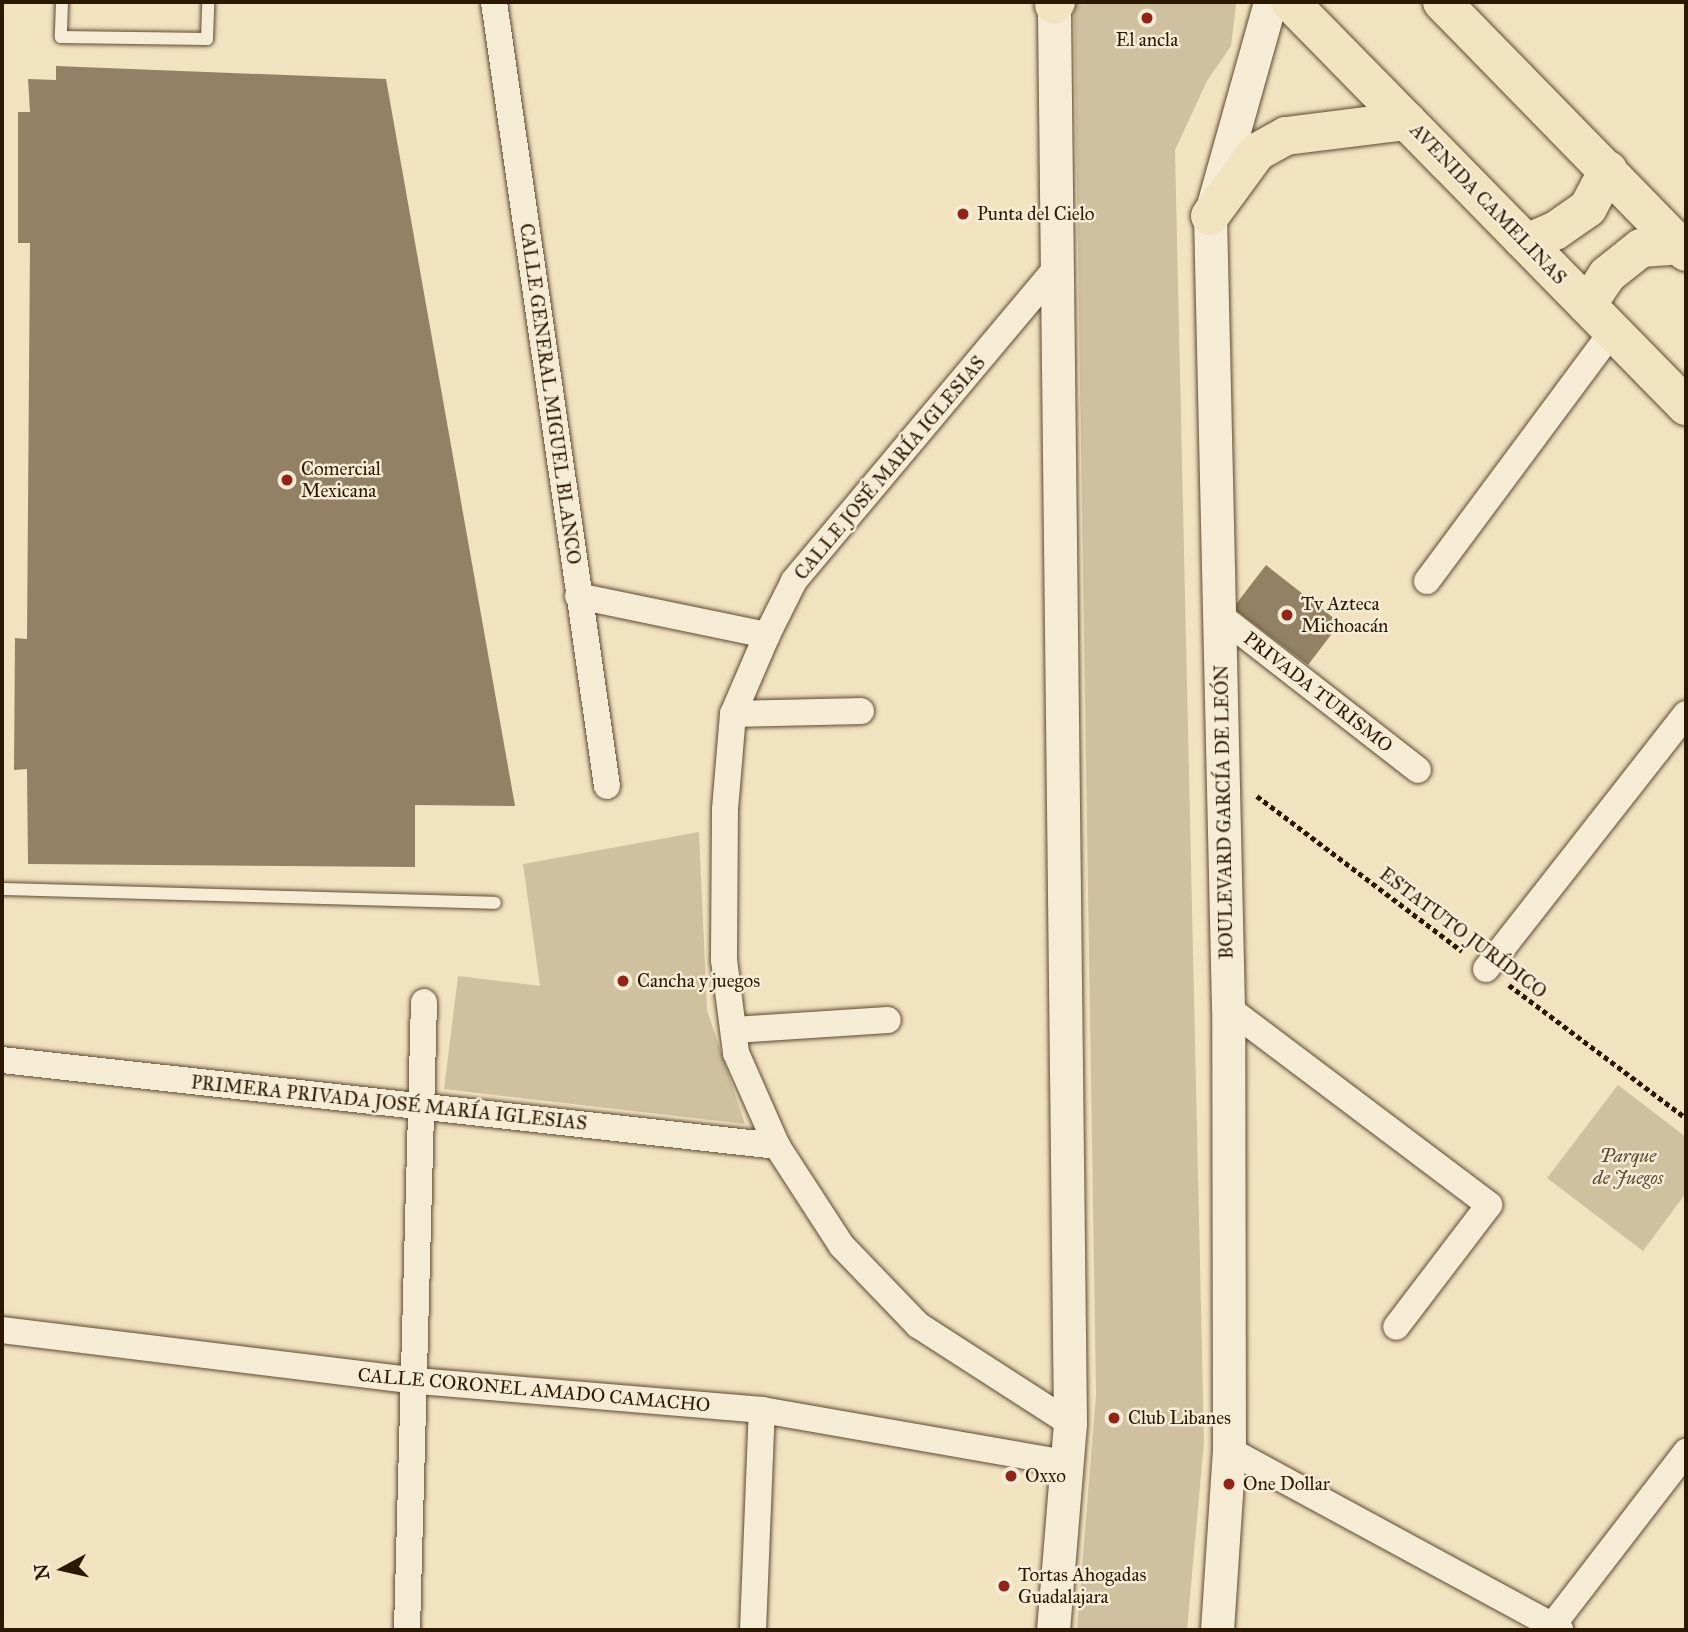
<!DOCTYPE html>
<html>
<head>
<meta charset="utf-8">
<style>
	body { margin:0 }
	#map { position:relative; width:1688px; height:1632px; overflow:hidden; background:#f1e2c0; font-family:"IM FELL Great Primer",serif }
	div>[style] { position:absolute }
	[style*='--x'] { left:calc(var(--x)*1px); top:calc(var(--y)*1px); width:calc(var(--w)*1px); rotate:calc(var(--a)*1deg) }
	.green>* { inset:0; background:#cfc09f }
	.building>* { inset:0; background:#928164 }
	.path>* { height:4.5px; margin-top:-2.25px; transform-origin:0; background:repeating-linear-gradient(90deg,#2b1800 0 5px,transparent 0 8.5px) }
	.roads { filter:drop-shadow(0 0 2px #5c4a30) drop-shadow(0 0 2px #5c4a30) }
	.service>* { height:12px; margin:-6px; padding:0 6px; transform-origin:6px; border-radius:6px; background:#f6ecd6 }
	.minor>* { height:26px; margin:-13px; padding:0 13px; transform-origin:13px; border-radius:13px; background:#f6ecd6 }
	.tertiary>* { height:33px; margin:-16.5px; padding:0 16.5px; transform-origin:16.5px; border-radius:16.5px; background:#f6ecd6 }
	.trunk>* { height:38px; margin:-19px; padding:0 19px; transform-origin:19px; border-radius:19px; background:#f1e2c0 }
	.dots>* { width:19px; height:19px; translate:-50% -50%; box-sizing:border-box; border:4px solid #f6ecd6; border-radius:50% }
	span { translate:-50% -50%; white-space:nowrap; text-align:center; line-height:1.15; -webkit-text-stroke:5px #f6ecd6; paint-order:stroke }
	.poi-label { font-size:19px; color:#2b1800 }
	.left { translate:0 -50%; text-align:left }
	.street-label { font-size:19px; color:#2b1800 }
	.park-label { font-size:19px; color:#5c4a30; font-style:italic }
	.frame { position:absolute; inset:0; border:4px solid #2b1800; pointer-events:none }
	.north { position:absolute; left:28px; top:1534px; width:70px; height:70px; -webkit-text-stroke:5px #f6ecd6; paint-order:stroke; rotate:262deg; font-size:19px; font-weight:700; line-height:28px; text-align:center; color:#2b1800 }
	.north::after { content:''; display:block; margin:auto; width:24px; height:32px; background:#2b1800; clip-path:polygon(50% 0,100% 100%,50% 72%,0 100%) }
</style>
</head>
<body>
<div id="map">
	<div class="green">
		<i style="clip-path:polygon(1074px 2px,1235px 2px,1236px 6px,1231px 46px,1207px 81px,1175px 150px,1204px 1442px,1187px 1630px,1077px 1630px,1096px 1395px)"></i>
		<i style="clip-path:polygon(699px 832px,707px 1010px,745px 1124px,444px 1089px,458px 976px,540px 986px,523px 864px)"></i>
		<i style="clip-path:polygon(1618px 1085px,1686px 1137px,1686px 1193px,1643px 1251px,1547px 1178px)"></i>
	</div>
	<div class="building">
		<i style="clip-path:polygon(56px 66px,386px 79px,515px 806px,415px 805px,415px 867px,28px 864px,27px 769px,14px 770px,15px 638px,27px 639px,30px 243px,18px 243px,18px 112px,30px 112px,28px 79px,56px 80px)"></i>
		<i style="clip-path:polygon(1266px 565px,1340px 623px,1308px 665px,1233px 608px)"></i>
	</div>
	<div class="path">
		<i style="--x:1257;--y:796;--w:257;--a:37.1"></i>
		<i style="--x:1509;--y:985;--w:221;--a:36.9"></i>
	</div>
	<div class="roads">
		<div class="service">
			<i style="--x:62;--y:2;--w:35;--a:92"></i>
			<i style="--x:61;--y:37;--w:146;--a:0.8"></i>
			<i style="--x:207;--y:39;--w:37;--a:-88"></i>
			<i style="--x:2;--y:889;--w:493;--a:1.6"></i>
		</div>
		<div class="minor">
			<i style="--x:494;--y:2;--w:792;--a:81.8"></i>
			<i style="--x:1058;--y:266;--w:411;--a:130"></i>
			<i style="--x:794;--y:581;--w:60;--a:116.6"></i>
			<i style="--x:767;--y:635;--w:86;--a:113.3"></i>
			<i style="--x:733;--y:714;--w:96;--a:94.8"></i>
			<i style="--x:725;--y:810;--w:150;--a:90.4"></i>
			<i style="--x:724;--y:960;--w:94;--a:82.6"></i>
			<i style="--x:736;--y:1053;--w:102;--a:66.2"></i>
			<i style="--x:777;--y:1146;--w:119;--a:57"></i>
			<i style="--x:842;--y:1246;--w:110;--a:46.1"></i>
			<i style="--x:918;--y:1325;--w:181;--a:32.8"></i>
			<i style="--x:1427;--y:581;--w:312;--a:-53.4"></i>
			<i style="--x:578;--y:596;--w:193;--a:11.7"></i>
			<i style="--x:1219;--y:615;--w:252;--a:37.9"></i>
			<i style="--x:733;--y:714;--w:128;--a:-1.3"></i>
			<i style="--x:1486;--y:969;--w:324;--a:-51.9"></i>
			<i style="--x:1228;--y:1008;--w:327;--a:37"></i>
			<i style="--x:1489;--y:1205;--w:153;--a:127.3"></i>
			<i style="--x:734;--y:1030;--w:154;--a:-3.7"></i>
			<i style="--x:2;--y:1060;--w:780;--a:6.33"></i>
			<i style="--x:2;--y:1330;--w:418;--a:7"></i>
			<i style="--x:417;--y:1381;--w:346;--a:4.8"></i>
			<i style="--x:762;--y:1410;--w:308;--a:9.9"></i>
			<i style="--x:1229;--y:1450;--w:377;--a:28.5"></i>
			<i style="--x:1552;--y:1626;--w:220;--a:-52.4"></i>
			<i style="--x:407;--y:1630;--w:628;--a:-88.45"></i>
			<i style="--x:753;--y:1630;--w:220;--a:-87.7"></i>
		</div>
		<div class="tertiary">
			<i style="--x:1053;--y:1630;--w:208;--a:-85.3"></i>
			<i style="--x:1070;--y:1423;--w:1421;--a:-90.65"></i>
			<i style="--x:1217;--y:1630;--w:180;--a:-86.2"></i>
			<i style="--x:1229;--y:1450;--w:442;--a:-90.1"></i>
			<i style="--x:1228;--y:1008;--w:792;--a:-91.3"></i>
			<i style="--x:1210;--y:216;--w:222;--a:-74.3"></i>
		</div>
		<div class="trunk">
			<i style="--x:1290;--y:2;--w:566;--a:45.57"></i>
			<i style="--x:1442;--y:2;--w:349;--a:45.7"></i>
			<i style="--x:1054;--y:5;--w:4;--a:-56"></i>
			<i style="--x:1210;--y:216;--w:79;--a:-53.7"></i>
			<i style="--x:1257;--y:152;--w:33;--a:-29"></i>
			<i style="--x:1286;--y:136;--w:122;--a:-7.1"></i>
			<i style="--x:1522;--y:239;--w:9;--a:13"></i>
			<i style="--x:1531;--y:241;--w:26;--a:-23"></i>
			<i style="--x:1555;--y:231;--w:40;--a:-34.9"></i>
			<i style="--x:1588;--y:208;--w:43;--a:-62.2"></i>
			<i style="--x:1587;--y:305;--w:36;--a:-56"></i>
			<i style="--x:1607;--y:275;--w:43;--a:-38.5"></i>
			<i style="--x:1641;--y:248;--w:39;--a:-4"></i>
		</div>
	</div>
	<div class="dots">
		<i style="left:1147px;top:18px;background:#8f2418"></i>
		<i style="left:963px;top:214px;background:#8f2418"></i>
		<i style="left:287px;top:480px;background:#8f2418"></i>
		<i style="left:1287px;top:615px;background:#8f2418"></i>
		<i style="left:623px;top:981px;background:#8f2418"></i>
		<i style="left:1114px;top:1418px;background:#8f2418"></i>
		<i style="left:1011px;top:1476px;background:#8f2418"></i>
		<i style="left:1229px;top:1484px;background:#8f2418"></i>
		<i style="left:1004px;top:1586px;background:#8f2418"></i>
	</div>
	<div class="poi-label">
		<span style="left:1147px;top:40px">El ancla</span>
		<span class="left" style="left:977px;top:214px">Punta del Cielo</span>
		<span class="left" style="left:301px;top:480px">Comercial<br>Mexicana</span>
		<span class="left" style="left:1301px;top:615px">Tv Azteca<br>Michoacán</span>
		<span class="left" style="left:637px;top:981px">Cancha y juegos</span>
		<span class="left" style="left:1128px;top:1418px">Club Libanes</span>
		<span class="left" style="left:1025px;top:1476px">Oxxo</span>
		<span class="left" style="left:1243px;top:1484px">One Dollar</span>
		<span class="left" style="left:1018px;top:1586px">Tortas Ahogadas<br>Guadalajara</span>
	</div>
	<div class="street-label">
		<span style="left:1488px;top:204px;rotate:46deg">AVENIDA CAMELINAS</span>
		<span style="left:550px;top:394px;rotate:82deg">CALLE GENERAL MIGUEL BLANCO</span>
		<span style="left:890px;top:468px;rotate:-50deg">CALLE JOSÉ MARÍA IGLESIAS</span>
		<span style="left:1318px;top:692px;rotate:38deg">PRIVADA TURISMO</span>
		<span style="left:1224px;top:812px;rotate:-91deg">BOULEVARD GARCÍA DE LEÓN</span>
		<span style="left:1463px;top:933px;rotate:37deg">ESTATUTO JURÍDICO</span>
		<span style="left:389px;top:1103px;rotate:6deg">PRIMERA PRIVADA JOSÉ MARÍA IGLESIAS</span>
		<span style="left:534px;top:1390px;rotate:5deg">CALLE CORONEL AMADO CAMACHO</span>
	</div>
	<div class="park-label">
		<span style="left:1628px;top:1167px">Parque<br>de Juegos</span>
	</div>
	<div class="frame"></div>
	<div class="north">N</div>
</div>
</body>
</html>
